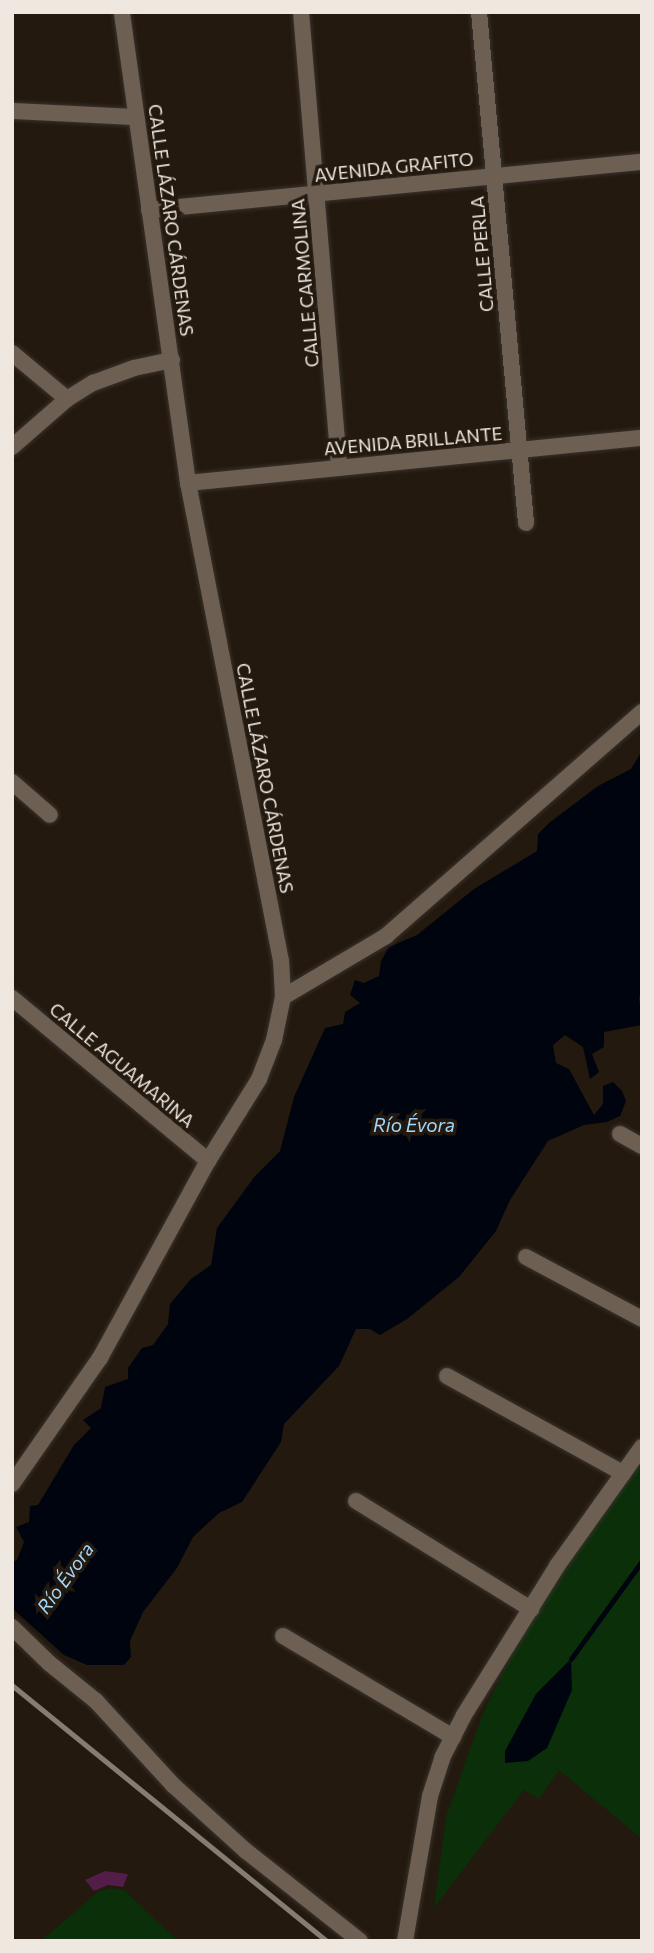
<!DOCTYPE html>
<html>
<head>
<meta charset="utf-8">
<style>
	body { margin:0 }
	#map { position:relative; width:654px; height:1953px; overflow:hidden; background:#23190e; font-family:Commissioner,sans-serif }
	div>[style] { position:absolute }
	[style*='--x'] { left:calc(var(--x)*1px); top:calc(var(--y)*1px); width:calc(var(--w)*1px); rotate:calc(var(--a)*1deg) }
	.green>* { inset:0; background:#0b2f08 }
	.water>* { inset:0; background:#00040f }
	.stream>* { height:4.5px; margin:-2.25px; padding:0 2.25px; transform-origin:2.25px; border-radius:2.25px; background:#00040f }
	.building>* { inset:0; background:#521d48 }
	.roads { filter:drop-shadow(0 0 2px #39322d) drop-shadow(0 0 2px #39322d) }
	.street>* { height:16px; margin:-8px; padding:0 8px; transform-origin:8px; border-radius:8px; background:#6d6053 }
	.rail>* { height:4.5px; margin:-2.25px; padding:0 2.25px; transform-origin:2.25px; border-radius:2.25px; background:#857c73 }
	span { translate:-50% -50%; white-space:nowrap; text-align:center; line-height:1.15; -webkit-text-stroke:7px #23190e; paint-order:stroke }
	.street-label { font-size:18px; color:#efe8e0 }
	.water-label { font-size:19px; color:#a1d7fc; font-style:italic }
	.frame { position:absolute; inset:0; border:14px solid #efe8e0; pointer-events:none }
</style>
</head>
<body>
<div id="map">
	<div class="green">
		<i style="clip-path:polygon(642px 1462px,642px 1839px,559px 1770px,539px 1799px,524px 1790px,434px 1908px,446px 1817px,483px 1713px,542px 1596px)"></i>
		<i style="clip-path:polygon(112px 1888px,124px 1890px,178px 1941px,41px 1941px,99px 1891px)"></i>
	</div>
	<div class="water">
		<i style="clip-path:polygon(642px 751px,642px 995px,639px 997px,642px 1025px,604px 1032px,604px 1047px,592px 1054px,599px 1072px,590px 1079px,583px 1047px,565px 1035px,553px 1045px,556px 1063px,569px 1069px,594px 1115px,603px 1104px,603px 1086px,613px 1082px,622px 1091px,626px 1101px,620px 1116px,607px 1122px,584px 1125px,548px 1141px,510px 1200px,496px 1231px,459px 1277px,407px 1319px,380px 1335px,370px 1329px,356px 1329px,339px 1366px,284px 1424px,281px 1442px,242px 1502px,219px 1513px,193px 1537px,177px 1568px,143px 1612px,130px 1641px,131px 1657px,124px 1665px,87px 1665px,64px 1655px,12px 1608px,12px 1562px,17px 1560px,24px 1542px,16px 1527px,29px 1522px,30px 1506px,38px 1505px,74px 1445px,91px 1428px,83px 1420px,101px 1408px,105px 1387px,128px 1379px,128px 1368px,142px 1348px,153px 1345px,168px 1324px,170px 1304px,191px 1279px,211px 1265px,217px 1228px,255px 1176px,280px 1151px,294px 1097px,325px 1028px,343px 1024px,345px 1012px,360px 1003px,350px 995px,355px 980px,364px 983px,379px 976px,381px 961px,389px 947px,417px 935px,474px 889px,537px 851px,538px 834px,549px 823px,598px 786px,631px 769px)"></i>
		<i style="clip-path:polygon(571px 1659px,572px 1690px,547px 1748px,528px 1761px,505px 1763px,505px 1751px,536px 1694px)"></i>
	</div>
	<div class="stream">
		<i style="--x:571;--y:1659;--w:121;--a:-54.1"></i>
	</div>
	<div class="building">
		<i style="clip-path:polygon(105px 1871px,128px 1874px,123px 1887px,108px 1885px,94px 1891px,85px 1880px)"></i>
	</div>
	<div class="roads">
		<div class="street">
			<i style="--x:301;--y:12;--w:457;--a:85.2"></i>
			<i style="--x:479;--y:12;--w:513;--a:84.74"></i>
			<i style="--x:12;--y:111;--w:124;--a:2.8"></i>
			<i style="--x:149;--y:210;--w:495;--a:-5.6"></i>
			<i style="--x:12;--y:353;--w:72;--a:39.9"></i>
			<i style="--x:12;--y:447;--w:73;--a:-41.1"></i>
			<i style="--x:67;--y:399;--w:31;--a:-32"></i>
			<i style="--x:93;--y:383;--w:44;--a:-20.1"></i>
			<i style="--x:134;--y:368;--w:39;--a:-12"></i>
			<i style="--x:188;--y:483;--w:456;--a:-5.7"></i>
			<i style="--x:12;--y:782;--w:50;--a:41"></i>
			<i style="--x:283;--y:997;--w:120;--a:-30.6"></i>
			<i style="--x:386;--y:936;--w:340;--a:-41.2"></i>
			<i style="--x:12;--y:998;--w:255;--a:39.7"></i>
			<i style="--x:620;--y:1134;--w:25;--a:29"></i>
			<i style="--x:526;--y:1257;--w:132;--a:28.1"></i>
			<i style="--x:447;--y:1376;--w:201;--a:28.9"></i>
			<i style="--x:12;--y:1484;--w:154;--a:-55.1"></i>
			<i style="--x:100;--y:1358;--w:225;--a:-61.3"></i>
			<i style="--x:208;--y:1161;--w:97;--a:-58.1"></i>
			<i style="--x:259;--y:1079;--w:42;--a:-69"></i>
			<i style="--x:274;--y:1040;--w:44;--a:-78.2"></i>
			<i style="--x:283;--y:997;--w:36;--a:-93"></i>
			<i style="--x:281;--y:961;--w:487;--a:-101"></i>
			<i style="--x:188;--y:483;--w:476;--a:-98"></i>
			<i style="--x:356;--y:1501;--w:206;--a:31.7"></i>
			<i style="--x:12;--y:1627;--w:52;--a:44.2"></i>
			<i style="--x:49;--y:1663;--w:60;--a:39"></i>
			<i style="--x:96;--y:1701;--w:114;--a:47.5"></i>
			<i style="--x:173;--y:1785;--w:98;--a:42.1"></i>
			<i style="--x:246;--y:1851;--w:145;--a:38.3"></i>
			<i style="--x:283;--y:1636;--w:198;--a:30.7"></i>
			<i style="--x:405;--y:1941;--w:147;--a:-80.2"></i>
			<i style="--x:430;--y:1796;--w:40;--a:-72"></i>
			<i style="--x:442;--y:1758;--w:48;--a:-62.9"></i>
			<i style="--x:464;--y:1715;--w:176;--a:-58"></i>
			<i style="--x:557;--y:1566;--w:146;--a:-54.5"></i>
		</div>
	</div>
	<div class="rail">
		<i style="--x:12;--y:1685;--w:406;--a:39.1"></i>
	</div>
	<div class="street-label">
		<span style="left:394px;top:167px;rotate:-6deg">AVENIDA GRAFITO</span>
		<span style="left:171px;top:220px;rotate:82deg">CALLE LÁZARO CÁRDENAS</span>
		<span style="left:482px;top:254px;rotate:-95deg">CALLE PERLA</span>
		<span style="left:305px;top:283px;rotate:-95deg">CALLE CARMOLINA</span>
		<span style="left:413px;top:441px;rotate:-5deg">AVENIDA BRILLANTE</span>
		<span style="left:265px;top:778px;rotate:79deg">CALLE LÁZARO CÁRDENAS</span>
		<span style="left:122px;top:1065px;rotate:40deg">CALLE AGUAMARINA</span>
	</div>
	<div class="water-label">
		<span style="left:414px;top:1125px">Río Évora</span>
		<span style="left:65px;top:1578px;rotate:-54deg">Río Évora</span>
	</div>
	<div class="frame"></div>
</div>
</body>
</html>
